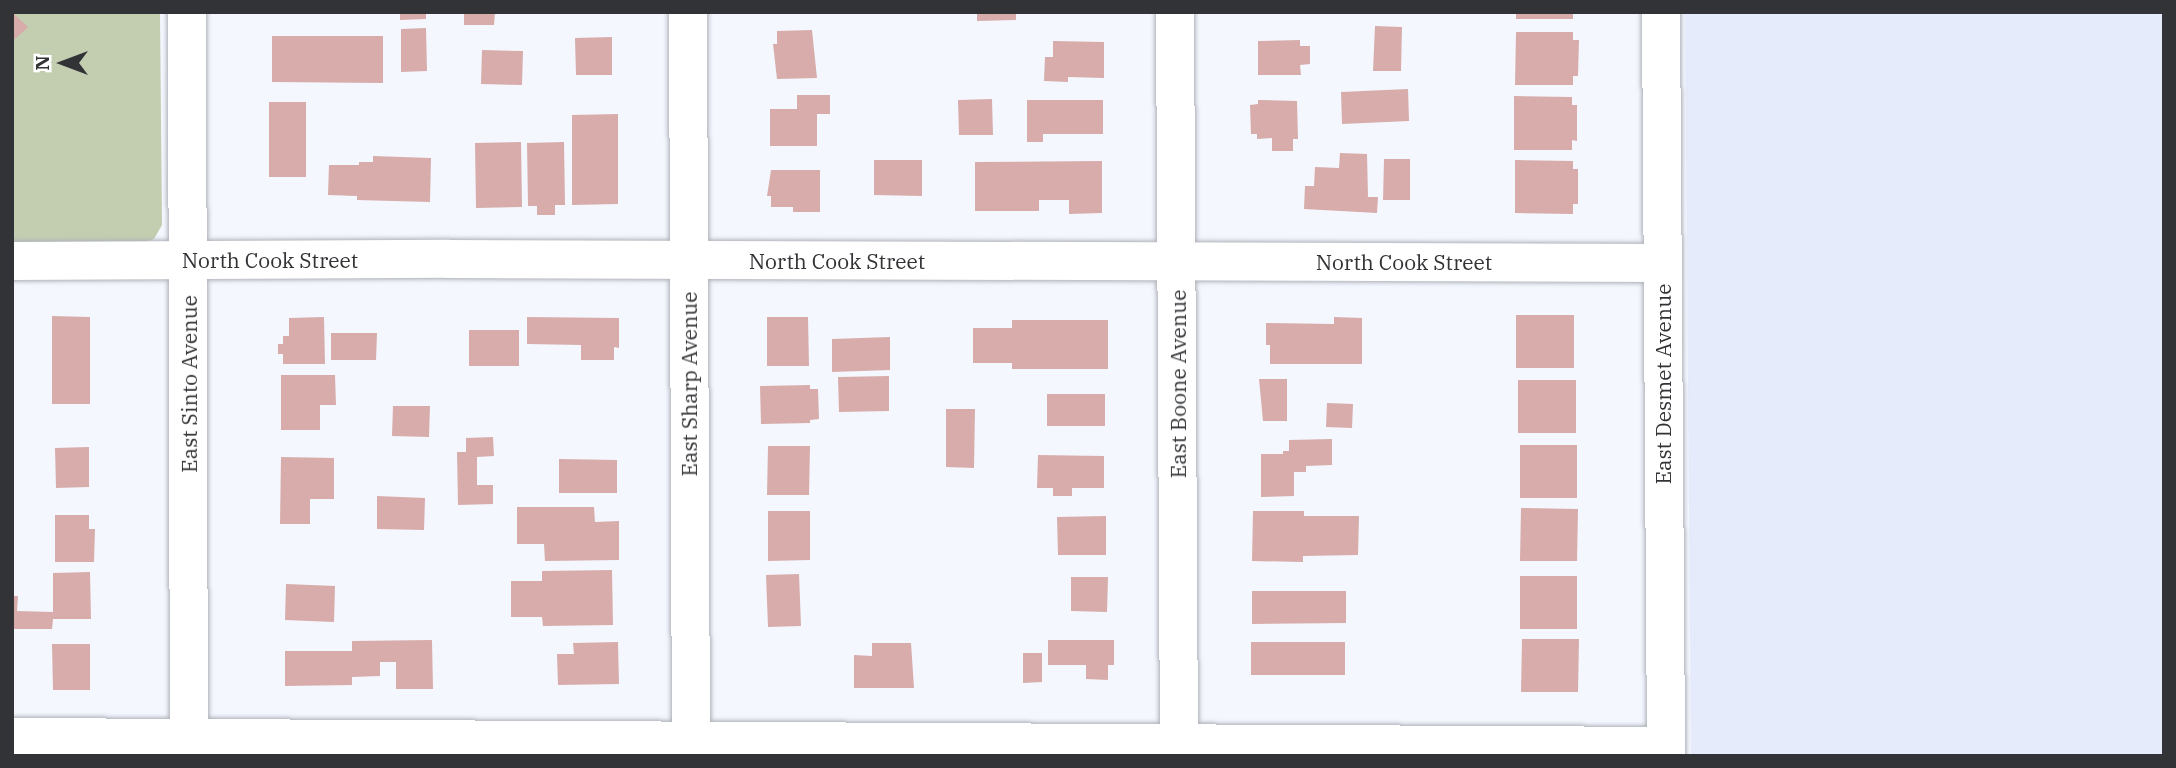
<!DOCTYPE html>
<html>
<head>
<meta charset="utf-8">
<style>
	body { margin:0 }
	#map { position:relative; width:2176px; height:768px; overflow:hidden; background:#f4f7fe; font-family:"IBM Plex Serif",serif }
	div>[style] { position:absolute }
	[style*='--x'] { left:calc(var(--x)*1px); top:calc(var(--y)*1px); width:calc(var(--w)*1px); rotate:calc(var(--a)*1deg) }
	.built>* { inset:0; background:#e5ebfa }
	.green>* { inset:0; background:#c3ceb1 }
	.building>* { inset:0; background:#d7acaa }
	.roads { filter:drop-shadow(0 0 2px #afb2b9) drop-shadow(0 0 2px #afb2b9) }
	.minor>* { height:38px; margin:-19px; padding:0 19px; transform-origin:19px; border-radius:19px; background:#fff }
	span { translate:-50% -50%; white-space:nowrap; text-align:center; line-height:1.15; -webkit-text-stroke:7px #fff; paint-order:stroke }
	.street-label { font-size:21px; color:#323336 }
	.frame { position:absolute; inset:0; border:14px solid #323336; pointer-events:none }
	.north { position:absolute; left:28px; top:28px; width:70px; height:70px; -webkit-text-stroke:5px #fff; paint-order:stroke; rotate:270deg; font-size:19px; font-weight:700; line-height:28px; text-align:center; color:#323336 }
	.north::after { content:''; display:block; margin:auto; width:24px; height:32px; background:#323336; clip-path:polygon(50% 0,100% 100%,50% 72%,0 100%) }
</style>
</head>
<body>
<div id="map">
	<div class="built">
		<i style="clip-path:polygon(1685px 12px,2164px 12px,2164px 756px,1691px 756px)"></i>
	</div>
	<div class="green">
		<i style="clip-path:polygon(12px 12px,160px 12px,162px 225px,154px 239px,141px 243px,12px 242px)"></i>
	</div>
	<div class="building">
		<i style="clip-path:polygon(12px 12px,28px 27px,12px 42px)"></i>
		<i style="clip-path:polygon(400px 12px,426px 12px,426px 19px,400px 20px)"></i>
		<i style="clip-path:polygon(464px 12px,495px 12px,494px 25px,464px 25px)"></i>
		<i style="clip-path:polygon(977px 12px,1016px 12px,1016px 20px,977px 21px)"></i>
		<i style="clip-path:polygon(1516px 12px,1573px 12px,1573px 19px,1516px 19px)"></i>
		<i style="clip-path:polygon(1375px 26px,1402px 27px,1401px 71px,1373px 71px)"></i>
		<i style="clip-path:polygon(426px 28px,427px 71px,401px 72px,401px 29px)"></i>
		<i style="clip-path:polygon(812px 30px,817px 78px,777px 79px,773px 44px,777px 44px,777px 31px)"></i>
		<i style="clip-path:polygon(1516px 32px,1573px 32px,1573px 40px,1579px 40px,1578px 76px,1573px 76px,1573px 85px,1515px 85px)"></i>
		<i style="clip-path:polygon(272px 36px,383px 36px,383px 83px,272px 82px)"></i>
		<i style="clip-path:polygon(612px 37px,612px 75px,576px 75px,575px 38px)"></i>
		<i style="clip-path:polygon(1300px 40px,1300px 46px,1310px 46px,1310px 64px,1300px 65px,1301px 75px,1258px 75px,1258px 41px)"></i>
		<i style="clip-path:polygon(1053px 41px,1104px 42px,1104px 78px,1068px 77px,1068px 82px,1044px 81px,1045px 57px,1053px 57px)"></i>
		<i style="clip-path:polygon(482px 50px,523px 51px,522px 85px,481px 84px)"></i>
		<i style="clip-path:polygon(1408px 89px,1409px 121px,1342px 124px,1341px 92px)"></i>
		<i style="clip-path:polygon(797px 95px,830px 95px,830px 114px,817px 114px,817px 146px,770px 146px,770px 109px,797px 109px)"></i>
		<i style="clip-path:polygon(1514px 96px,1572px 97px,1572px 105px,1577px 105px,1577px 141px,1572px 140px,1572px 150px,1514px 150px)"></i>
		<i style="clip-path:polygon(992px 99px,993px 135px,959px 135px,958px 100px)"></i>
		<i style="clip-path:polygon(1027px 100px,1103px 100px,1103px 134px,1043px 134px,1043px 142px,1027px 142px)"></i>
		<i style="clip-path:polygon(1258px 100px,1297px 101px,1298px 139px,1293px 139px,1293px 151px,1272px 151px,1272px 138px,1257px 139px,1257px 134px,1251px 134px,1250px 105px,1258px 104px)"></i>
		<i style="clip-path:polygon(269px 102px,306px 102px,306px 177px,269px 177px)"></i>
		<i style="clip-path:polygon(618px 114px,618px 204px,572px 205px,572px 115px)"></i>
		<i style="clip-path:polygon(521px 142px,522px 207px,476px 208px,475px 143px)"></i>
		<i style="clip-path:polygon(564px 142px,565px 205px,555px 205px,555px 215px,537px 215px,537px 206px,528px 206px,527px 143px)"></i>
		<i style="clip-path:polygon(1340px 153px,1367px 154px,1368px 197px,1378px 197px,1377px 213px,1304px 209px,1305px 186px,1314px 186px,1315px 167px,1339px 168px)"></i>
		<i style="clip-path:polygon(373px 156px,431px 158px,430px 202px,357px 200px,357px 196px,328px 195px,329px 165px,359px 165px,359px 162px,373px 162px)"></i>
		<i style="clip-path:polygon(1384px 159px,1410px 159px,1410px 200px,1383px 200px)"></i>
		<i style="clip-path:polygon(874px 160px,922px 160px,922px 196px,874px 195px)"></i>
		<i style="clip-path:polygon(1515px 160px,1573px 161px,1573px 169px,1578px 169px,1578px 204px,1573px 204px,1573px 214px,1515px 213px)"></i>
		<i style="clip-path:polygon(1102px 161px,1102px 213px,1069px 214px,1069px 200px,1039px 200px,1039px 211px,975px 211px,975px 162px)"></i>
		<i style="clip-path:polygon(771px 170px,820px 170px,820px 212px,793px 212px,793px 207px,771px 207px,771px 196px,767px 196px)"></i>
		<i style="clip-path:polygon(1516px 315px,1574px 315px,1574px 368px,1516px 368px)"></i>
		<i style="clip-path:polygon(52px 316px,90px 317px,90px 404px,52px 404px)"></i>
		<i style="clip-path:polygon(324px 317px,325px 364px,283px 364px,283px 354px,278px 354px,278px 344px,283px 344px,283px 336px,289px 336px,289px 318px)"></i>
		<i style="clip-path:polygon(527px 317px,619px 318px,619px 348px,614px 347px,614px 360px,581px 360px,581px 345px,527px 344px)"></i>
		<i style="clip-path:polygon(767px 317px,808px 317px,809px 366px,767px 366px)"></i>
		<i style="clip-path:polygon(1334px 317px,1362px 318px,1362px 364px,1270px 364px,1270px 345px,1266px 345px,1266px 323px,1334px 324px)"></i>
		<i style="clip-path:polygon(1012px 320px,1108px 320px,1108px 369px,1012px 369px,1012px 363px,973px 363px,973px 328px,1012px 328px)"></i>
		<i style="clip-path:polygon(469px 330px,519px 330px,519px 366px,469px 366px)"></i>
		<i style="clip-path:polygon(331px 333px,377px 333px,376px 360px,331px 360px)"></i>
		<i style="clip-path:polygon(890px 337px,890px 370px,832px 372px,832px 339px)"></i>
		<i style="clip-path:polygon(281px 375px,335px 375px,336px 405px,320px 405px,320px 430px,281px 430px)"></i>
		<i style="clip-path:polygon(889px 376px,889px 411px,839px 412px,838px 377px)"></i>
		<i style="clip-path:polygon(1259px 379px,1287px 379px,1287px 421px,1263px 421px)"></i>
		<i style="clip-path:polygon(1518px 380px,1576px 380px,1576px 433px,1518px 433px)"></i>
		<i style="clip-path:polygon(810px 385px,810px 389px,818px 389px,819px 419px,810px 420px,810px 423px,761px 424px,760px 386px)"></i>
		<i style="clip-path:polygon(1047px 394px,1105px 394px,1105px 426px,1047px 426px)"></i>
		<i style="clip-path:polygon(1327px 403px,1353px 404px,1352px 428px,1326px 427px)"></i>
		<i style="clip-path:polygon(393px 406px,430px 406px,429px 437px,392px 436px)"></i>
		<i style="clip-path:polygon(946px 409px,975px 409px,974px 468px,946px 467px)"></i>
		<i style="clip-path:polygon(493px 437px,494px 456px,477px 457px,477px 485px,493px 485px,493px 504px,458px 505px,457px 452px,466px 452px,466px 438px)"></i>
		<i style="clip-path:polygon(1332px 439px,1332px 465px,1306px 466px,1306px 472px,1294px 472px,1294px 496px,1261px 497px,1261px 454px,1283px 454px,1283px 451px,1289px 451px,1289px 440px)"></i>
		<i style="clip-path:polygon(1520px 445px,1577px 445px,1577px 498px,1520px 498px)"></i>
		<i style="clip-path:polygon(768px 446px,810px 446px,809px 495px,767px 495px)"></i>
		<i style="clip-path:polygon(89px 447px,89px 487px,56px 488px,55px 448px)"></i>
		<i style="clip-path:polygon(1038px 455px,1104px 456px,1104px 488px,1072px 488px,1072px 496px,1053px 496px,1053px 488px,1037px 488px)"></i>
		<i style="clip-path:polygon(281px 457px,334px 458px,334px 499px,310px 499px,310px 524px,280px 524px)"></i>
		<i style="clip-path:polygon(559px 459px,617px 460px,617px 493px,559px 493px)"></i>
		<i style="clip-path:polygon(377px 496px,425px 498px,424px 530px,377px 529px)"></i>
		<i style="clip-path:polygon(517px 507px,594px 507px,595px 522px,619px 521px,619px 560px,545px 561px,544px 544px,517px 544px)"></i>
		<i style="clip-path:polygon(1521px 508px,1578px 509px,1577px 561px,1520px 561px)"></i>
		<i style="clip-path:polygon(768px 511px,810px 511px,810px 560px,768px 561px)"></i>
		<i style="clip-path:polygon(1253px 511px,1304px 511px,1304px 516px,1359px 516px,1358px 555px,1303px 556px,1303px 562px,1252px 561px)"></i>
		<i style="clip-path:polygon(55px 515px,89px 515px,89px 529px,95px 529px,94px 562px,55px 562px)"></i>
		<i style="clip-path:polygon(1106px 516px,1106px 555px,1058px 555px,1057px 517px)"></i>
		<i style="clip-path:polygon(612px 570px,613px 625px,543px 626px,542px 617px,511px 617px,511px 581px,542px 581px,542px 571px)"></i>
		<i style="clip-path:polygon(90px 572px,91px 619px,53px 619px,52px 629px,12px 629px,12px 596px,18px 596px,17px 611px,53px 612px,53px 573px)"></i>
		<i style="clip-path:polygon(799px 574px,801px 626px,768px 627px,766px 575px)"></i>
		<i style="clip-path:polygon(1520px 576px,1577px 576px,1577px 629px,1520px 629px)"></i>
		<i style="clip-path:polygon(1071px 577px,1108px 577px,1107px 612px,1071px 611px)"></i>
		<i style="clip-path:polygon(286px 584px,335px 586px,334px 622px,285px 620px)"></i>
		<i style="clip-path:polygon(1252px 591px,1346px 591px,1346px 623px,1252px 624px)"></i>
		<i style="clip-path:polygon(1522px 639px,1579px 639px,1578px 692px,1521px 692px)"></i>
		<i style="clip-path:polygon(432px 640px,433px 689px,396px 689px,396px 662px,380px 662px,380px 676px,352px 677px,352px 685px,285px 686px,285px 651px,352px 651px,352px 641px)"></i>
		<i style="clip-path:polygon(1048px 640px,1114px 640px,1114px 665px,1108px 665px,1108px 680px,1086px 679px,1086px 665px,1048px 665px)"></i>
		<i style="clip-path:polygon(618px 642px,619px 684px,558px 685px,557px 654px,574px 654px,573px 643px)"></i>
		<i style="clip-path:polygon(1251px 642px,1345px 642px,1345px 675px,1251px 675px)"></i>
		<i style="clip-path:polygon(872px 643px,911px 643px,914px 688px,854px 688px,854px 655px,872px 656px)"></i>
		<i style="clip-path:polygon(52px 644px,90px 644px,90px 690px,53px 690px)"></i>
		<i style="clip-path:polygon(1023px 653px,1042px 653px,1042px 682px,1023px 683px)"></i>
	</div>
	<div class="roads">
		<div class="minor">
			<i style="--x:187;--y:12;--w:744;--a:89.85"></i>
			<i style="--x:688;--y:12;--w:744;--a:89.77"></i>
			<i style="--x:1175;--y:12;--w:744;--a:89.69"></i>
			<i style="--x:1661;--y:12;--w:744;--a:89.61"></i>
			<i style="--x:12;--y:261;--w:436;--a:-0.3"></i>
			<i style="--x:448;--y:259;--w:1215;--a:0.19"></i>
			<i style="--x:12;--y:737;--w:1654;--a:0.31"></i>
		</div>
	</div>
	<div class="street-label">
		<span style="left:270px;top:260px">North Cook Street</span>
		<span style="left:837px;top:261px">North Cook Street</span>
		<span style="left:1404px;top:262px">North Cook Street</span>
		<span style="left:189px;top:384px;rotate:-90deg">East Sinto Avenue</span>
		<span style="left:689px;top:384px;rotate:-90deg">East Sharp Avenue</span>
		<span style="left:1178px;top:384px;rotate:-90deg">East Boone Avenue</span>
		<span style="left:1663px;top:384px;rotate:-90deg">East Desmet Avenue</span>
	</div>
	<div class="frame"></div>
	<div class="north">N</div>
</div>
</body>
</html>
